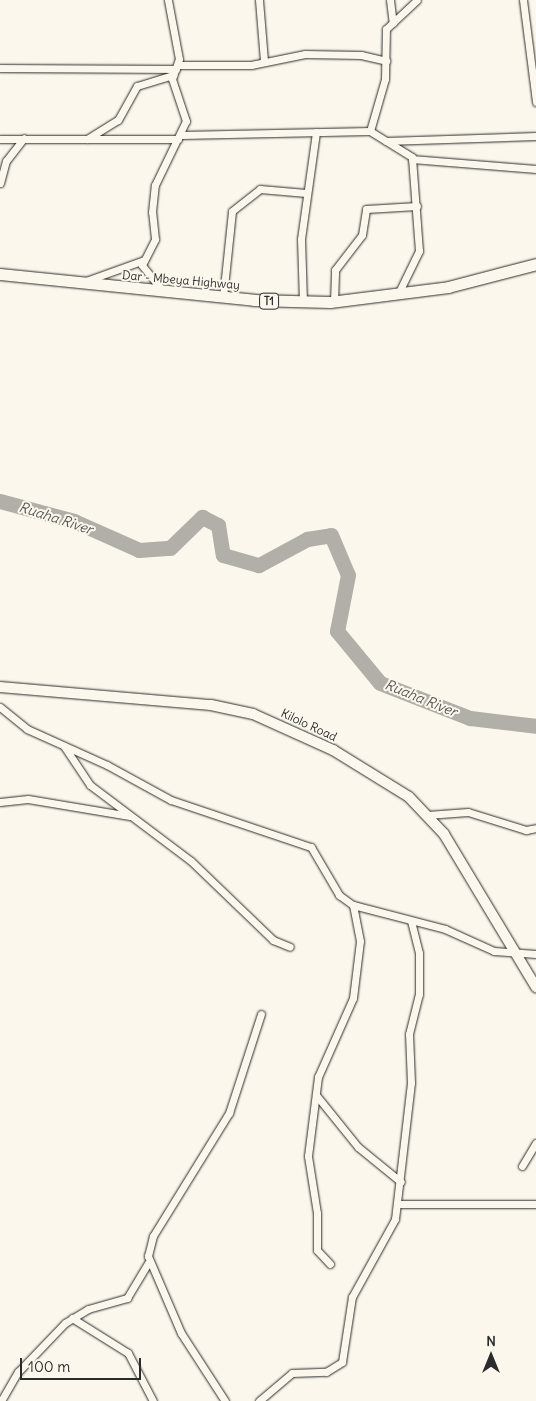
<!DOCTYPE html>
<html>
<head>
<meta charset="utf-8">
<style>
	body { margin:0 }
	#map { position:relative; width:536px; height:1401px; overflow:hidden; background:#fbf7ec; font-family:Delius,sans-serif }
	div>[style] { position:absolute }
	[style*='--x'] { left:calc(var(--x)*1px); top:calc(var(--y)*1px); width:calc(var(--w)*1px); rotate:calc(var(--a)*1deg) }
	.river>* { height:15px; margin:-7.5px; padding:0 7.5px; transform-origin:7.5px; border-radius:7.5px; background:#b1afa7 }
	.roads { filter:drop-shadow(0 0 1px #2b2b2b) drop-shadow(0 0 1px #2b2b2b) }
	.minor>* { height:7px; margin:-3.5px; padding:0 3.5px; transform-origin:3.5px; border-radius:3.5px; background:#fbf7ec }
	.secondary>* { height:10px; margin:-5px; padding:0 5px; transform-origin:5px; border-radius:5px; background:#fbf7ec }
	.trunk>* { height:11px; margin:-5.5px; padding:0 5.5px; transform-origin:5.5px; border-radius:5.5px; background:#fbf7ec }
	span { translate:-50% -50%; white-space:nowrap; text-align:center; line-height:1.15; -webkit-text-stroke:4px #fbf7ec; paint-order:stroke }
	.shield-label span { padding:1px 4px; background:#fbf7ec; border:1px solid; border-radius:4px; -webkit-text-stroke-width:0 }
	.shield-label { font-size:11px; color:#2b2b2b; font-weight:700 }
	.street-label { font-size:12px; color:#2b2b2b }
	.water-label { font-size:14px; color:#5a5956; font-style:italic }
	.north { position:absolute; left:466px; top:1331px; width:50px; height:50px; -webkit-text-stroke:4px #fbf7ec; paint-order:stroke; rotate:0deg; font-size:14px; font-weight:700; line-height:20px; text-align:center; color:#2b2b2b }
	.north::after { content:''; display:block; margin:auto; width:18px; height:22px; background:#2b2b2b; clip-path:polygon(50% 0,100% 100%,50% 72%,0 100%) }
	.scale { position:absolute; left:20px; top:1358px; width:121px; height:22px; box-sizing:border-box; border:2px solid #2b2b2b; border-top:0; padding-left:6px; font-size:15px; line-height:18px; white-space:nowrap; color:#2b2b2b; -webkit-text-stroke:4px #fbf7ec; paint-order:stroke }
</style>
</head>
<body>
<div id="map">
	<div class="river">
		<i style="--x:0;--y:501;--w:77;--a:15.1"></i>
		<i style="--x:74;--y:521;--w:71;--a:24"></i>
		<i style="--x:139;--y:550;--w:31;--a:-4"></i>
		<i style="--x:170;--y:548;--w:45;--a:-44.1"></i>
		<i style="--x:202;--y:517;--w:18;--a:27"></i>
		<i style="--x:218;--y:525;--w:30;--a:81"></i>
		<i style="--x:223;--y:555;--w:37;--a:16"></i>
		<i style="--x:259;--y:565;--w:55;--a:-28.4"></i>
		<i style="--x:307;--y:539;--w:24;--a:-9"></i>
		<i style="--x:331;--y:535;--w:43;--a:67"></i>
		<i style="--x:348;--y:575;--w:57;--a:101.1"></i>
		<i style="--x:337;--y:631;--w:67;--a:50.4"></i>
		<i style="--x:380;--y:683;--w:97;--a:21.3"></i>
		<i style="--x:470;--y:718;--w:66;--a:6.9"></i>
	</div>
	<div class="roads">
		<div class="minor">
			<i style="--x:259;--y:0;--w:61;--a:85.3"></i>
			<i style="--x:390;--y:0;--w:23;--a:83"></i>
			<i style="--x:523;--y:0;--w:103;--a:82.7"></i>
			<i style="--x:178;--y:65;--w:73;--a:0"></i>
			<i style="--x:251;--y:65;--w:55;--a:-11.5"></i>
			<i style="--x:305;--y:54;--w:56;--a:1"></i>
			<i style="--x:361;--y:55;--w:26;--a:13"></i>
			<i style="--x:0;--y:68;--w:176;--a:0.3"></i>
			<i style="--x:181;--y:135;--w:189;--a:-1.2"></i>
			<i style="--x:0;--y:139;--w:178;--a:0"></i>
			<i style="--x:87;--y:139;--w:36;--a:-32"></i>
			<i style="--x:118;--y:120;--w:39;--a:-61"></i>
			<i style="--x:137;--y:86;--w:38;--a:-17"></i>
			<i style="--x:386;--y:141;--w:150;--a:-1.9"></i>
			<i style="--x:412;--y:159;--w:124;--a:4.6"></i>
			<i style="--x:0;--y:183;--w:23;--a:-75"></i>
			<i style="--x:6;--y:161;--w:29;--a:-52"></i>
			<i style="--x:83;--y:282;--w:65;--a:-19.8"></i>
			<i style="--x:162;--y:290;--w:32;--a:-129"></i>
			<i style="--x:142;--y:265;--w:29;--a:-63"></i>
			<i style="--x:155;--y:239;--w:27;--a:-96"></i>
			<i style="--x:152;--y:212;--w:27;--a:-84"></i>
			<i style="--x:155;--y:185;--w:71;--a:-64.2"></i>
			<i style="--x:186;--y:121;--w:44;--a:-108.4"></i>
			<i style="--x:172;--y:79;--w:21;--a:-71"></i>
			<i style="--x:179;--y:59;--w:60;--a:-100.6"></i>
			<i style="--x:398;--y:294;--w:48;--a:-64"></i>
			<i style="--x:419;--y:251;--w:94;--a:-94.3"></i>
			<i style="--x:412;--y:157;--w:49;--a:-148.2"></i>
			<i style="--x:370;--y:131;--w:54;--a:-73.9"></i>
			<i style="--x:385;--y:79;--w:50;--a:-88.9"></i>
			<i style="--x:386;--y:29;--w:42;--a:-43.1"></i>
			<i style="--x:223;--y:297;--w:86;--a:-84"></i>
			<i style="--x:232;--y:211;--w:36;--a:-38"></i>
			<i style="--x:260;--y:189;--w:46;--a:5"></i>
			<i style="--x:303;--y:302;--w:63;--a:-91.8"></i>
			<i style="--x:301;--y:239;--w:108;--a:-82"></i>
			<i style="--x:334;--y:302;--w:32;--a:-88"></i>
			<i style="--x:335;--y:270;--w:44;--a:-52.4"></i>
			<i style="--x:362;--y:235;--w:26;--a:-81"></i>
			<i style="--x:366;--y:209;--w:51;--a:-3.4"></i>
			<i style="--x:0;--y:707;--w:35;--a:39"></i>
			<i style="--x:27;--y:729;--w:88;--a:24.2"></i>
			<i style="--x:107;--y:765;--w:73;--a:28.7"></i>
			<i style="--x:171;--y:800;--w:148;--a:18.6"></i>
			<i style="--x:311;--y:847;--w:56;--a:59.7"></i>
			<i style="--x:339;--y:895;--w:17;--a:36"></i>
			<i style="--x:353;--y:905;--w:95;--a:14.6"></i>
			<i style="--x:445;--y:929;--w:54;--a:24.2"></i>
			<i style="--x:494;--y:951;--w:42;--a:4.1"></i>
			<i style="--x:64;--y:746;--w:47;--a:56.3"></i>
			<i style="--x:90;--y:785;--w:126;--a:37"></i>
			<i style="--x:191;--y:861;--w:114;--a:43.9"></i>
			<i style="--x:273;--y:940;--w:18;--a:22"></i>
			<i style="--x:0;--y:802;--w:28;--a:-6"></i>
			<i style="--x:28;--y:799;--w:103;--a:9.5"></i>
			<i style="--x:427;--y:815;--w:41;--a:-4.2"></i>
			<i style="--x:468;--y:812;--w:61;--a:17.2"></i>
			<i style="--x:526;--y:830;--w:10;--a:-11"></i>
			<i style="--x:316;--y:1095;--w:67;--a:51.1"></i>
			<i style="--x:358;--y:1147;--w:55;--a:39.1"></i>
			<i style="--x:522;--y:1166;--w:27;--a:-59"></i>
			<i style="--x:398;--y:1204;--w:138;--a:0"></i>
			<i style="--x:330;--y:1264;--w:19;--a:-133"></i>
			<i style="--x:317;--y:1250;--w:37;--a:-90"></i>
			<i style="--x:317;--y:1213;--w:58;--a:-99"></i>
			<i style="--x:308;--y:1156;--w:80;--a:-82.8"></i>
			<i style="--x:318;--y:1077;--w:86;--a:-66.1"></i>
			<i style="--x:353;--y:998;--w:57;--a:-83"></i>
			<i style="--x:360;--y:941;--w:37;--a:-101"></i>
			<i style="--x:72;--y:1318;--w:66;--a:32"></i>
			<i style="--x:128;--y:1353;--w:54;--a:62.5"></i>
			<i style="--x:1;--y:1401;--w:34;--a:-60"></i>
			<i style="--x:18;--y:1372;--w:68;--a:-46.2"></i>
			<i style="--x:65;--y:1323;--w:27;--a:-31"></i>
			<i style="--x:88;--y:1309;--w:41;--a:-15.8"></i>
			<i style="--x:127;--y:1298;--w:41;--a:-59"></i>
			<i style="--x:225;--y:1401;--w:81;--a:-122.9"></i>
			<i style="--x:181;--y:1333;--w:84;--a:-113.2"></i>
			<i style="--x:148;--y:1256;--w:21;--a:-76"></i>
			<i style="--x:153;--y:1236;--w:145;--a:-58.3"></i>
			<i style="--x:229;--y:1113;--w:104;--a:-72.1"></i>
			<i style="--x:259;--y:1401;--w:43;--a:-40.3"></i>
			<i style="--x:292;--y:1373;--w:34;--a:-2"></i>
			<i style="--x:326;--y:1372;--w:19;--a:-32"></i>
			<i style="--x:342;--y:1362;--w:66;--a:-81.3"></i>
			<i style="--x:352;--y:1297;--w:89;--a:-61.1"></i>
			<i style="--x:395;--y:1219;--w:137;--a:-83.3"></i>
			<i style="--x:411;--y:1083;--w:49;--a:-92.3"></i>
			<i style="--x:409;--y:1034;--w:41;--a:-76"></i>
			<i style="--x:419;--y:994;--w:41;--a:-90"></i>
			<i style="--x:419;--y:953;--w:33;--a:-104"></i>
		</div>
		<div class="secondary">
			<i style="--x:0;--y:687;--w:212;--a:4.9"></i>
			<i style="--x:211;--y:705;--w:43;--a:12.1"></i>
			<i style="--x:253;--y:714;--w:88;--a:24.2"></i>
			<i style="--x:333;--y:750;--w:89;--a:31.7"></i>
			<i style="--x:409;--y:797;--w:51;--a:46.6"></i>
			<i style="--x:444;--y:834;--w:179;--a:59"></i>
		</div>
		<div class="trunk">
			<i style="--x:0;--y:274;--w:255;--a:5.8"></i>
			<i style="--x:254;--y:300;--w:76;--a:1.5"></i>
			<i style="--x:330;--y:302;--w:119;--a:-7.2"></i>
			<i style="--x:448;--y:287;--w:91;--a:-14.6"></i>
		</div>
	</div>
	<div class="shield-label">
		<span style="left:269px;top:301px">T1</span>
	</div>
	<div class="street-label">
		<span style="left:181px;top:280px;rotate:5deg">Dar - Mbeya Highway</span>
		<span style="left:309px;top:725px;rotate:25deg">Kilolo Road</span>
	</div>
	<div class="water-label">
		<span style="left:56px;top:518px;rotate:18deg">Ruaha River</span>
		<span style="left:421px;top:698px;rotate:22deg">Ruaha River</span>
	</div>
	<div class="north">N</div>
	<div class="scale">100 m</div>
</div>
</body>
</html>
